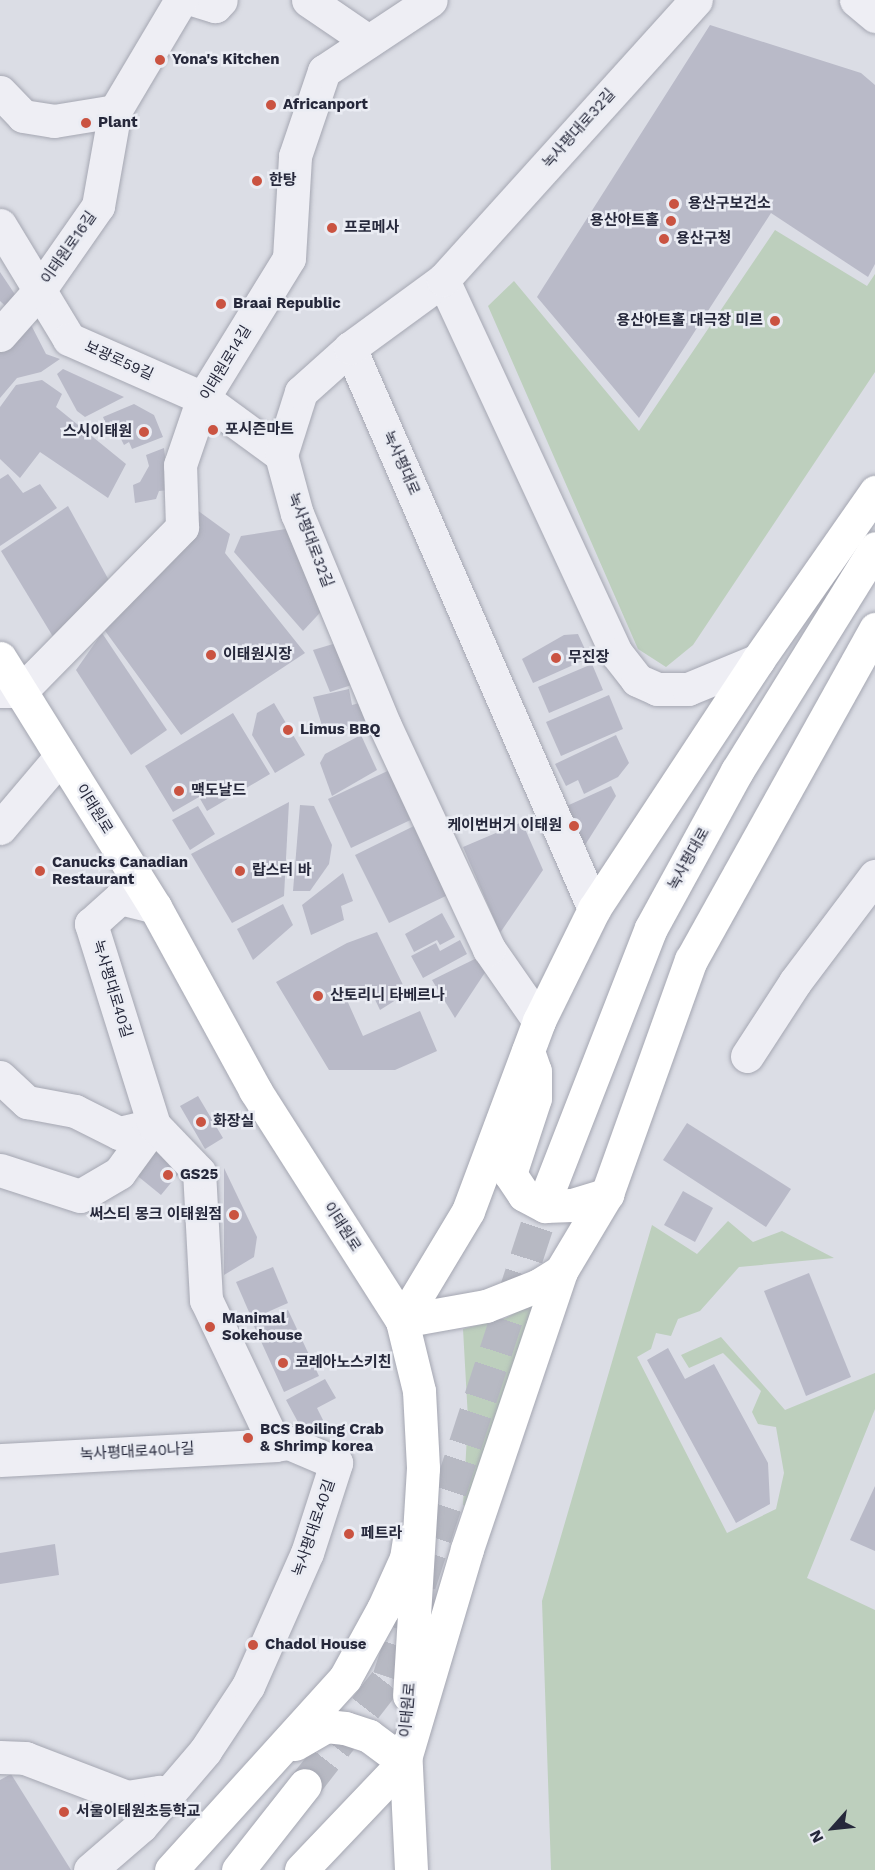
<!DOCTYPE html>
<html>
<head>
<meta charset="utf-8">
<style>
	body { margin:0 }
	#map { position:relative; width:875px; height:1870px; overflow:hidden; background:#dbdde5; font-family:"Work Sans","Noto Sans KR",sans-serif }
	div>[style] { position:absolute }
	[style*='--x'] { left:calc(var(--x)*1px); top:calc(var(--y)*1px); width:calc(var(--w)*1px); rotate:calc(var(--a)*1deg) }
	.green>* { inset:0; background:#bdcfbd }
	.building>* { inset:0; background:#b9bac8 }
	.major-tunnel>* { height:33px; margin-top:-16.5px; transform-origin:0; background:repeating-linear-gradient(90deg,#b7b9c3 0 33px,transparent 0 49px) }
	.roads { filter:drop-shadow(0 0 2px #a5a7b2) drop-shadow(0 0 2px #a5a7b2) }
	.minor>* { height:33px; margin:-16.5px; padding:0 16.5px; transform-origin:16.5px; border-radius:16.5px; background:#eeeef4 }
	.major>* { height:33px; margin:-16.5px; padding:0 16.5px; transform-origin:16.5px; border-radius:16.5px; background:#fff }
	.dots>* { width:16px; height:16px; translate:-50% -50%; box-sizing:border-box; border:3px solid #eaecf3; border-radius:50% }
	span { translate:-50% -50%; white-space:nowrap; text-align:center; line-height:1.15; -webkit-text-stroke:5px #eaecf3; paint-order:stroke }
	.poi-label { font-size:15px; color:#26283b; font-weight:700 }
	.left { translate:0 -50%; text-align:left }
	.right { translate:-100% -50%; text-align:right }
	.street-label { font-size:15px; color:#26283b }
	.north { position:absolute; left:803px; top:1798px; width:60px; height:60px; -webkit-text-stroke:4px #eaecf3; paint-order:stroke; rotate:243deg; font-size:16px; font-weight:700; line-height:24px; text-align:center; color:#26283b }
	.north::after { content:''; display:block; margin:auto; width:21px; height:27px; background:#26283b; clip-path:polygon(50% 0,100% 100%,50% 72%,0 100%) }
</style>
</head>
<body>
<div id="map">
	<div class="green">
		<i style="clip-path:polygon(775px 230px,867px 286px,875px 274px,875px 372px,693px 645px,666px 667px,638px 649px,488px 306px,514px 281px,639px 431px)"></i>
		<i style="clip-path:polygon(728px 1221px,753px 1242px,782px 1231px,834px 1258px,739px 1267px,700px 1311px,678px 1319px,671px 1336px,656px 1333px,651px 1349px,637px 1357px,727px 1533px,776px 1509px,784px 1473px,776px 1427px,758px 1424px,752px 1412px,761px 1391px,723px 1353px,689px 1368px,681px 1355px,721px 1337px,785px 1410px,875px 1373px,875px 1409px,807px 1578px,875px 1610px,875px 1870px,551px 1870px,542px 1601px,652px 1225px,697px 1254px)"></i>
		<i style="clip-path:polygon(531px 1304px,535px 1307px,469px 1507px,463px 1505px,468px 1419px,463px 1329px,506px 1318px)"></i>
	</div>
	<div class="building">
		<i style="clip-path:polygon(710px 25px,861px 73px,875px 85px,875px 264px,868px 277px,771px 213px,639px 418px,537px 297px)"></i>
		<i style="clip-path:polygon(0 272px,20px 302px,13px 313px,0 301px)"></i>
		<i style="clip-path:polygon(28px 319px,46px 354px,60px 359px,41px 372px,17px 378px,0 398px,0 344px)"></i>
		<i style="clip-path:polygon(63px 369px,124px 397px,85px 417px,77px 411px,57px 374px)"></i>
		<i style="clip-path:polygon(42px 380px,62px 394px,56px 407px,126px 464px,108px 498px,40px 452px,20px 478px,0 459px,0 407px,16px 385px)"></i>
		<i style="clip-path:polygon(134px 404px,154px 415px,163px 437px,132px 449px,129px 442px,124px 445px,119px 435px,112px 438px,103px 417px)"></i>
		<i style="clip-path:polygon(164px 448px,169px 490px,159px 491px,156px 499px,135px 503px,133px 485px,140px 482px,149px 466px,146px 455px)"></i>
		<i style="clip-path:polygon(8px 474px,23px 493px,40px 484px,57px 508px,0 546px,0 479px)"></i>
		<i style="clip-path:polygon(68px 506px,111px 584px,55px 640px,1px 551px)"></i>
		<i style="clip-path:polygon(197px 510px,230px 534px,225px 553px,305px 653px,181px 735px,103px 628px)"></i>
		<i style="clip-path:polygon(292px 528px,330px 602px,303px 631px,234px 552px,241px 536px)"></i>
		<i style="clip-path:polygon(102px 633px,167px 730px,131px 755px,76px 670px)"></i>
		<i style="clip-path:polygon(578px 634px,589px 658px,533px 683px,522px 659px,564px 635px)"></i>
		<i style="clip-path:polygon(350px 639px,364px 681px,330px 692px,313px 650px)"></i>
		<i style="clip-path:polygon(592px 664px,603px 690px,549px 713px,538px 687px)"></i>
		<i style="clip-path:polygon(349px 689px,352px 705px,363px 702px,370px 723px,325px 735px,313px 697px)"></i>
		<i style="clip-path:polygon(609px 695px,623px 729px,561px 756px,546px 722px)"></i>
		<i style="clip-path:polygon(274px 703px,305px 755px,275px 773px,252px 735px,257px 713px)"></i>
		<i style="clip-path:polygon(233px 713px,270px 774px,207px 811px,199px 797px,173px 812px,145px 766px)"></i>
		<i style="clip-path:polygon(361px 735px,377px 770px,332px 796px,320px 763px,325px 754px)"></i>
		<i style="clip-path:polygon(616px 735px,629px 763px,618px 777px,584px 794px,578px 780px,566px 786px,555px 764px)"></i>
		<i style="clip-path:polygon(396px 767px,419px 816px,351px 848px,328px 799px)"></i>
		<i style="clip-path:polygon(611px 786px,616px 796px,580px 853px,560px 809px)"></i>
		<i style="clip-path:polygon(289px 802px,284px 896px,232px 923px,191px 854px)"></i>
		<i style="clip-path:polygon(300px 805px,314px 806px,332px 845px,329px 864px,310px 891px,293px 891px)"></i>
		<i style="clip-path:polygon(198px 806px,215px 834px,190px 850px,172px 820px)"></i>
		<i style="clip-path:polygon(522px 822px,543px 870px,500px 933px,463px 847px)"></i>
		<i style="clip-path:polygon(416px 825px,450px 894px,389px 923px,355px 855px)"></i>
		<i style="clip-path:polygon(343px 873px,353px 901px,341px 906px,344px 920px,311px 935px,302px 905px)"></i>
		<i style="clip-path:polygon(283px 904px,293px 925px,253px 960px,237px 929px)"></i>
		<i style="clip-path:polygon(442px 913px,455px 937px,440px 945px,437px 940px,414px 952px,405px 934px)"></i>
		<i style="clip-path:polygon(377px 932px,407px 993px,380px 1010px,368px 985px,346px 998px,363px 1036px,420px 1011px,437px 1051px,395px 1070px,329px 1070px,276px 982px,347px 943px)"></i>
		<i style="clip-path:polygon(460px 940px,467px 954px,423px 978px,411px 956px,436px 943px,440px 951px)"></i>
		<i style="clip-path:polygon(483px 955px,488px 968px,455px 1018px,432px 980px)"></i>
		<i style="clip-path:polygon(198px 1096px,223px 1138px,205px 1149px,180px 1106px)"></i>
		<i style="clip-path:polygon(687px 1123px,791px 1189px,766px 1227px,663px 1160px)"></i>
		<i style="clip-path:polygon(152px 1140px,184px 1167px,161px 1195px,129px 1169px)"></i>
		<i style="clip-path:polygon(224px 1168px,257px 1237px,254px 1257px,224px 1275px)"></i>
		<i style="clip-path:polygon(683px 1191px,713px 1208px,695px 1242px,664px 1225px)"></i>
		<i style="clip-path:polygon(273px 1267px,288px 1303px,252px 1319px,236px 1282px)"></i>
		<i style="clip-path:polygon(809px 1273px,851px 1377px,806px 1396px,764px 1291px)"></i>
		<i style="clip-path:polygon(288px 1310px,319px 1376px,284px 1392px,254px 1326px)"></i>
		<i style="clip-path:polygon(668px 1348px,685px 1379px,714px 1364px,768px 1463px,770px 1504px,736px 1523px,647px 1360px)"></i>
		<i style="clip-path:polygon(325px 1379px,336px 1398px,317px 1408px,325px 1424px,305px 1435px,286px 1400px)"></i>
		<i style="clip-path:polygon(875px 1486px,875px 1551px,850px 1540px)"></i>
		<i style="clip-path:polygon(55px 1544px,59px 1575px,0 1584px,0 1553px)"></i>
		<i style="clip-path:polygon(11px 1774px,71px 1870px,0 1870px,0 1780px)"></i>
	</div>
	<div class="major-tunnel">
		<i style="--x:305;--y:1785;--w:137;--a:-52.1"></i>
		<i style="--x:389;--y:1677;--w:510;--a:-71.85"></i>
	</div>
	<div class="roads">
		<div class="minor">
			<i style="--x:195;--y:0;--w:21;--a:17"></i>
			<i style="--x:215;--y:6;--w:8;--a:-45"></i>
			<i style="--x:308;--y:0;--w:73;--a:34.3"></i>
			<i style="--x:856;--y:0;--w:25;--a:40"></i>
			<i style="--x:0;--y:92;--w:33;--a:46"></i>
			<i style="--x:23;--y:116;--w:31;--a:9"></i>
			<i style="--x:54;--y:121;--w:62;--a:-9.3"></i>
			<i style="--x:0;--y:225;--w:133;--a:58.8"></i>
			<i style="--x:69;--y:339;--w:146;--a:23.8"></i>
			<i style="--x:203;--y:398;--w:97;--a:36.2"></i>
			<i style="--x:443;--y:280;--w:412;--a:65.1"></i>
			<i style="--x:617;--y:654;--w:33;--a:52"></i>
			<i style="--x:637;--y:680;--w:22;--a:24"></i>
			<i style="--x:657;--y:689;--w:31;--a:0"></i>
			<i style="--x:688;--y:689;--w:76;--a:-22.5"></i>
			<i style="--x:0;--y:335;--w:57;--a:-48.5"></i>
			<i style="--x:38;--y:292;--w:105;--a:-55.1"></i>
			<i style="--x:98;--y:206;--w:97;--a:-79.9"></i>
			<i style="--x:115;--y:111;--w:129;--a:-59.3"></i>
			<i style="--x:350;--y:348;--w:612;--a:66.49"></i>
			<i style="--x:0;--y:691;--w:21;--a:0"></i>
			<i style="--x:21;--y:691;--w:230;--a:-45.5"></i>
			<i style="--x:182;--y:527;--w:62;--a:-91.8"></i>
			<i style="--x:180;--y:465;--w:71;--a:-71.1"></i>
			<i style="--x:203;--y:398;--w:164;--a:-58.4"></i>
			<i style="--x:289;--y:258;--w:102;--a:-86.6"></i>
			<i style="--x:295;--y:156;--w:90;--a:-71.2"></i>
			<i style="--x:324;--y:71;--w:128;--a:-33.6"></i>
			<i style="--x:0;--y:828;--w:94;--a:-49.7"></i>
			<i style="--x:539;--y:1021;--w:88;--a:-124.8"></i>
			<i style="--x:489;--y:949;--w:246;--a:-115"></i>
			<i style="--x:385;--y:726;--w:230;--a:-112.5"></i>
			<i style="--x:297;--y:514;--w:61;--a:-105.2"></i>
			<i style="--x:281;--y:455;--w:66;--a:-72.4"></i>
			<i style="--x:301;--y:392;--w:66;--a:-41.9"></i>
			<i style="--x:350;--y:348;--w:115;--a:-36.2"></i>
			<i style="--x:443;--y:280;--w:377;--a:-47.9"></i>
			<i style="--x:747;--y:1056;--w:88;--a:-57"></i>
			<i style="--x:795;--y:982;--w:133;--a:-53"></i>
			<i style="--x:0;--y:1077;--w:37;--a:43"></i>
			<i style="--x:27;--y:1102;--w:49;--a:10.6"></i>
			<i style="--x:75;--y:1111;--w:49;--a:26.6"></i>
			<i style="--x:119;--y:1133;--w:36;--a:-13"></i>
			<i style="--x:154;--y:1125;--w:59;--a:126.1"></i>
			<i style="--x:119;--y:1173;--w:45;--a:149.5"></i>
			<i style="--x:80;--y:1196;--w:84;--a:-162"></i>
			<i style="--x:0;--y:1460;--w:275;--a:-3.1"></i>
			<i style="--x:0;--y:1757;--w:25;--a:2"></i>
			<i style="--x:25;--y:1758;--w:109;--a:20.9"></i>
			<i style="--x:127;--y:1797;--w:33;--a:-9"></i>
			<i style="--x:160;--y:1792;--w:7;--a:56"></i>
			<i style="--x:90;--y:1870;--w:67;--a:-40.8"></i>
			<i style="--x:141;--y:1826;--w:99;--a:-49.5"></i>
			<i style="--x:205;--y:1751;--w:78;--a:-56.5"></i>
			<i style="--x:248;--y:1686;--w:145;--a:-66.1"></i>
			<i style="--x:307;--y:1553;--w:95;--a:-72.1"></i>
			<i style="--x:336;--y:1463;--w:51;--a:-156.9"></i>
			<i style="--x:289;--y:1443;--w:14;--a:172"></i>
			<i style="--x:275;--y:1445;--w:161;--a:-115.4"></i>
			<i style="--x:206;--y:1300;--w:128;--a:-93.1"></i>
			<i style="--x:199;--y:1172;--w:65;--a:-133.8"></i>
			<i style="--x:154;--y:1125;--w:211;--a:-107.4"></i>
			<i style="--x:91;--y:924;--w:39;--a:-42"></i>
			<i style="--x:120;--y:898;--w:36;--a:14"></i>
		</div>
		<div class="major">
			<i style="--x:0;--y:658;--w:293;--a:58.1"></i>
			<i style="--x:155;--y:907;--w:209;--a:61.3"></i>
			<i style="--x:255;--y:1090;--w:274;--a:57.5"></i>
			<i style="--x:402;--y:1321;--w:72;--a:76.3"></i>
			<i style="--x:419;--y:1391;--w:77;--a:87"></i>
			<i style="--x:423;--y:1468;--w:228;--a:93.5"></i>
			<i style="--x:528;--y:1051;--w:21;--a:71"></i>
			<i style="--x:535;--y:1071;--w:27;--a:90"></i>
			<i style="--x:535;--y:1098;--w:80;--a:108.2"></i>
			<i style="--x:510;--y:1174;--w:25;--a:56"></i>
			<i style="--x:524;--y:1195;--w:24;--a:28"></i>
			<i style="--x:545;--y:1206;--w:27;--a:-2"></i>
			<i style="--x:572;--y:1205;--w:37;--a:-17"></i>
			<i style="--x:548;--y:1192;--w:283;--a:-68.7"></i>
			<i style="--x:651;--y:928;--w:179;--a:-61.3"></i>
			<i style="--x:737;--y:771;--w:262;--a:-58.2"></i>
			<i style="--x:402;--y:1321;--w:128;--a:-59"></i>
			<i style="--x:468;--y:1211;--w:203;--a:-69.5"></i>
			<i style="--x:539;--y:1021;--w:125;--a:-63.8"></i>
			<i style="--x:594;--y:909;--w:298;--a:-56.6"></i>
			<i style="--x:758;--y:660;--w:205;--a:-55.1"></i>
			<i style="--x:402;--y:1321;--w:85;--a:-10.1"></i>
			<i style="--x:486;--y:1306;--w:57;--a:-21.6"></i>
			<i style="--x:539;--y:1285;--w:26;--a:-32"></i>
			<i style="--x:295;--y:1744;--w:36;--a:-30"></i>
			<i style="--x:326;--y:1726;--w:19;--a:6"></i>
			<i style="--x:345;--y:1728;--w:25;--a:18"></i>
			<i style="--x:369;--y:1736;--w:44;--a:36.6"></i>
			<i style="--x:405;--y:1747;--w:123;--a:87.2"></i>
			<i style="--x:171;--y:1870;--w:259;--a:-47.8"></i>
			<i style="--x:345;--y:1678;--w:79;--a:-61.2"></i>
			<i style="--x:383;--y:1609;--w:56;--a:-65.7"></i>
			<i style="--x:406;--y:1558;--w:18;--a:-81"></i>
			<i style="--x:238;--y:1870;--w:108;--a:-51.8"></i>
			<i style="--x:301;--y:1870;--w:149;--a:-46.4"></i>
			<i style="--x:404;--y:1762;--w:222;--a:-73.5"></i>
			<i style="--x:467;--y:1549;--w:293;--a:-71.3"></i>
			<i style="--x:561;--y:1271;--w:90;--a:-59.1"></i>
			<i style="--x:607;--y:1194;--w:249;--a:-70.3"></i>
			<i style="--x:691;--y:960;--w:379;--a:-60.9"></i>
		</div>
	</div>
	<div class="dots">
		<i style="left:160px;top:60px;background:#ca5341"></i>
		<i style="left:271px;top:105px;background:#ca5341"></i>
		<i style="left:86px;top:123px;background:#ca5341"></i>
		<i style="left:257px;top:181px;background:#ca5341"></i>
		<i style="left:674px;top:204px;background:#ca5341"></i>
		<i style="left:671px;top:221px;background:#ca5341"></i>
		<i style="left:332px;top:228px;background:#ca5341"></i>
		<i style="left:664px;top:239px;background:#ca5341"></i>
		<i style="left:221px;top:304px;background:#ca5341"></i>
		<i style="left:775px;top:321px;background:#ca5341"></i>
		<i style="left:213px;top:430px;background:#ca5341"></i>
		<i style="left:144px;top:432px;background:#ca5341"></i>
		<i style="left:211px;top:655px;background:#ca5341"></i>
		<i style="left:556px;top:658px;background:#ca5341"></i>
		<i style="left:288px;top:730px;background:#ca5341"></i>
		<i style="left:179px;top:791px;background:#ca5341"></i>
		<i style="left:574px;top:826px;background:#ca5341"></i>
		<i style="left:40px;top:871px;background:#ca5341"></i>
		<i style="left:240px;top:871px;background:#ca5341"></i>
		<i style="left:318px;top:996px;background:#ca5341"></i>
		<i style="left:201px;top:1122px;background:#ca5341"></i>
		<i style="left:168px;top:1175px;background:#ca5341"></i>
		<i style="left:234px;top:1215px;background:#ca5341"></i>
		<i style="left:210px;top:1327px;background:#ca5341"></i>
		<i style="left:283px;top:1363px;background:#ca5341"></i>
		<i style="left:248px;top:1438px;background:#ca5341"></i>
		<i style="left:349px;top:1534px;background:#ca5341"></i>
		<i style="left:253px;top:1645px;background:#ca5341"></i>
		<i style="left:64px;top:1812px;background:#ca5341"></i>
	</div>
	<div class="poi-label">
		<span class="left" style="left:172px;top:60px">Yona's Kitchen</span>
		<span class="left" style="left:283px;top:105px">Africanport</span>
		<span class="left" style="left:98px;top:123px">Plant</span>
		<span class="left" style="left:269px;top:181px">한탕</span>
		<span class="left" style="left:688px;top:204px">용산구보건소</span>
		<span class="right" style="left:659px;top:221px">용산아트홀</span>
		<span class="left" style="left:344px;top:228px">프로메사</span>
		<span class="left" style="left:676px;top:239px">용산구청</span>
		<span class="left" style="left:233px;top:304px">Braai Republic</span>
		<span class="right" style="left:763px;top:321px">용산아트홀 대극장 미르</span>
		<span class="left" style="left:225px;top:430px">포시즌마트</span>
		<span class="right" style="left:132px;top:432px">스시이태원</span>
		<span class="left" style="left:223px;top:655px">이태원시장</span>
		<span class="left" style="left:568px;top:658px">무진장</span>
		<span class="left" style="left:300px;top:730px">Limus BBQ</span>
		<span class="left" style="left:191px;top:791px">맥도날드</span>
		<span class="right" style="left:562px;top:826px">케이번버거 이태원</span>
		<span class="left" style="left:52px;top:871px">Canucks Canadian<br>Restaurant</span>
		<span class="left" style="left:252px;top:871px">랍스터 바</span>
		<span class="left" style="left:330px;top:996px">산토리니 타베르나</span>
		<span class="left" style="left:213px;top:1122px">화장실</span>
		<span class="left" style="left:180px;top:1175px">GS25</span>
		<span class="right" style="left:222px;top:1215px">써스티 몽크 이태원점</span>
		<span class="left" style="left:222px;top:1327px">Manimal<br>Sokehouse</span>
		<span class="left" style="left:295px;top:1363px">코레아노스키친</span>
		<span class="left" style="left:260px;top:1438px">BCS Boiling Crab<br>&amp; Shrimp korea</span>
		<span class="left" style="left:361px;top:1534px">페트라</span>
		<span class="left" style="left:265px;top:1645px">Chadol House</span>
		<span class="left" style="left:76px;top:1812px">서울이태원초등학교</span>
	</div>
	<div class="street-label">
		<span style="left:579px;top:129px;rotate:-48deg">녹사평대로32길</span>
		<span style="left:69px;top:248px;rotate:-55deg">이태원로16길</span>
		<span style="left:119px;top:361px;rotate:24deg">보광로59길</span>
		<span style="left:226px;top:363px;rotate:-59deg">이태원로14길</span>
		<span style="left:401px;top:463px;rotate:66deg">녹사평대로</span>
		<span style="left:310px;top:540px;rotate:69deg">녹사평대로32길</span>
		<span style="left:94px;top:809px;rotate:58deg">이태원로</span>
		<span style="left:689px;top:859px;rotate:-61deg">녹사평대로</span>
		<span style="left:112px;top:989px;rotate:73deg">녹사평대로40길</span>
		<span style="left:342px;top:1227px;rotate:57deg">이태원로</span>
		<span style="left:137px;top:1452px;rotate:-3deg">녹사평대로40나길</span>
		<span style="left:314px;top:1528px;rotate:-71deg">녹사평대로40길</span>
		<span style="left:408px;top:1710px;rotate:-85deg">이태원로</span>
	</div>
	<div class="north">N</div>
</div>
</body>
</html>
